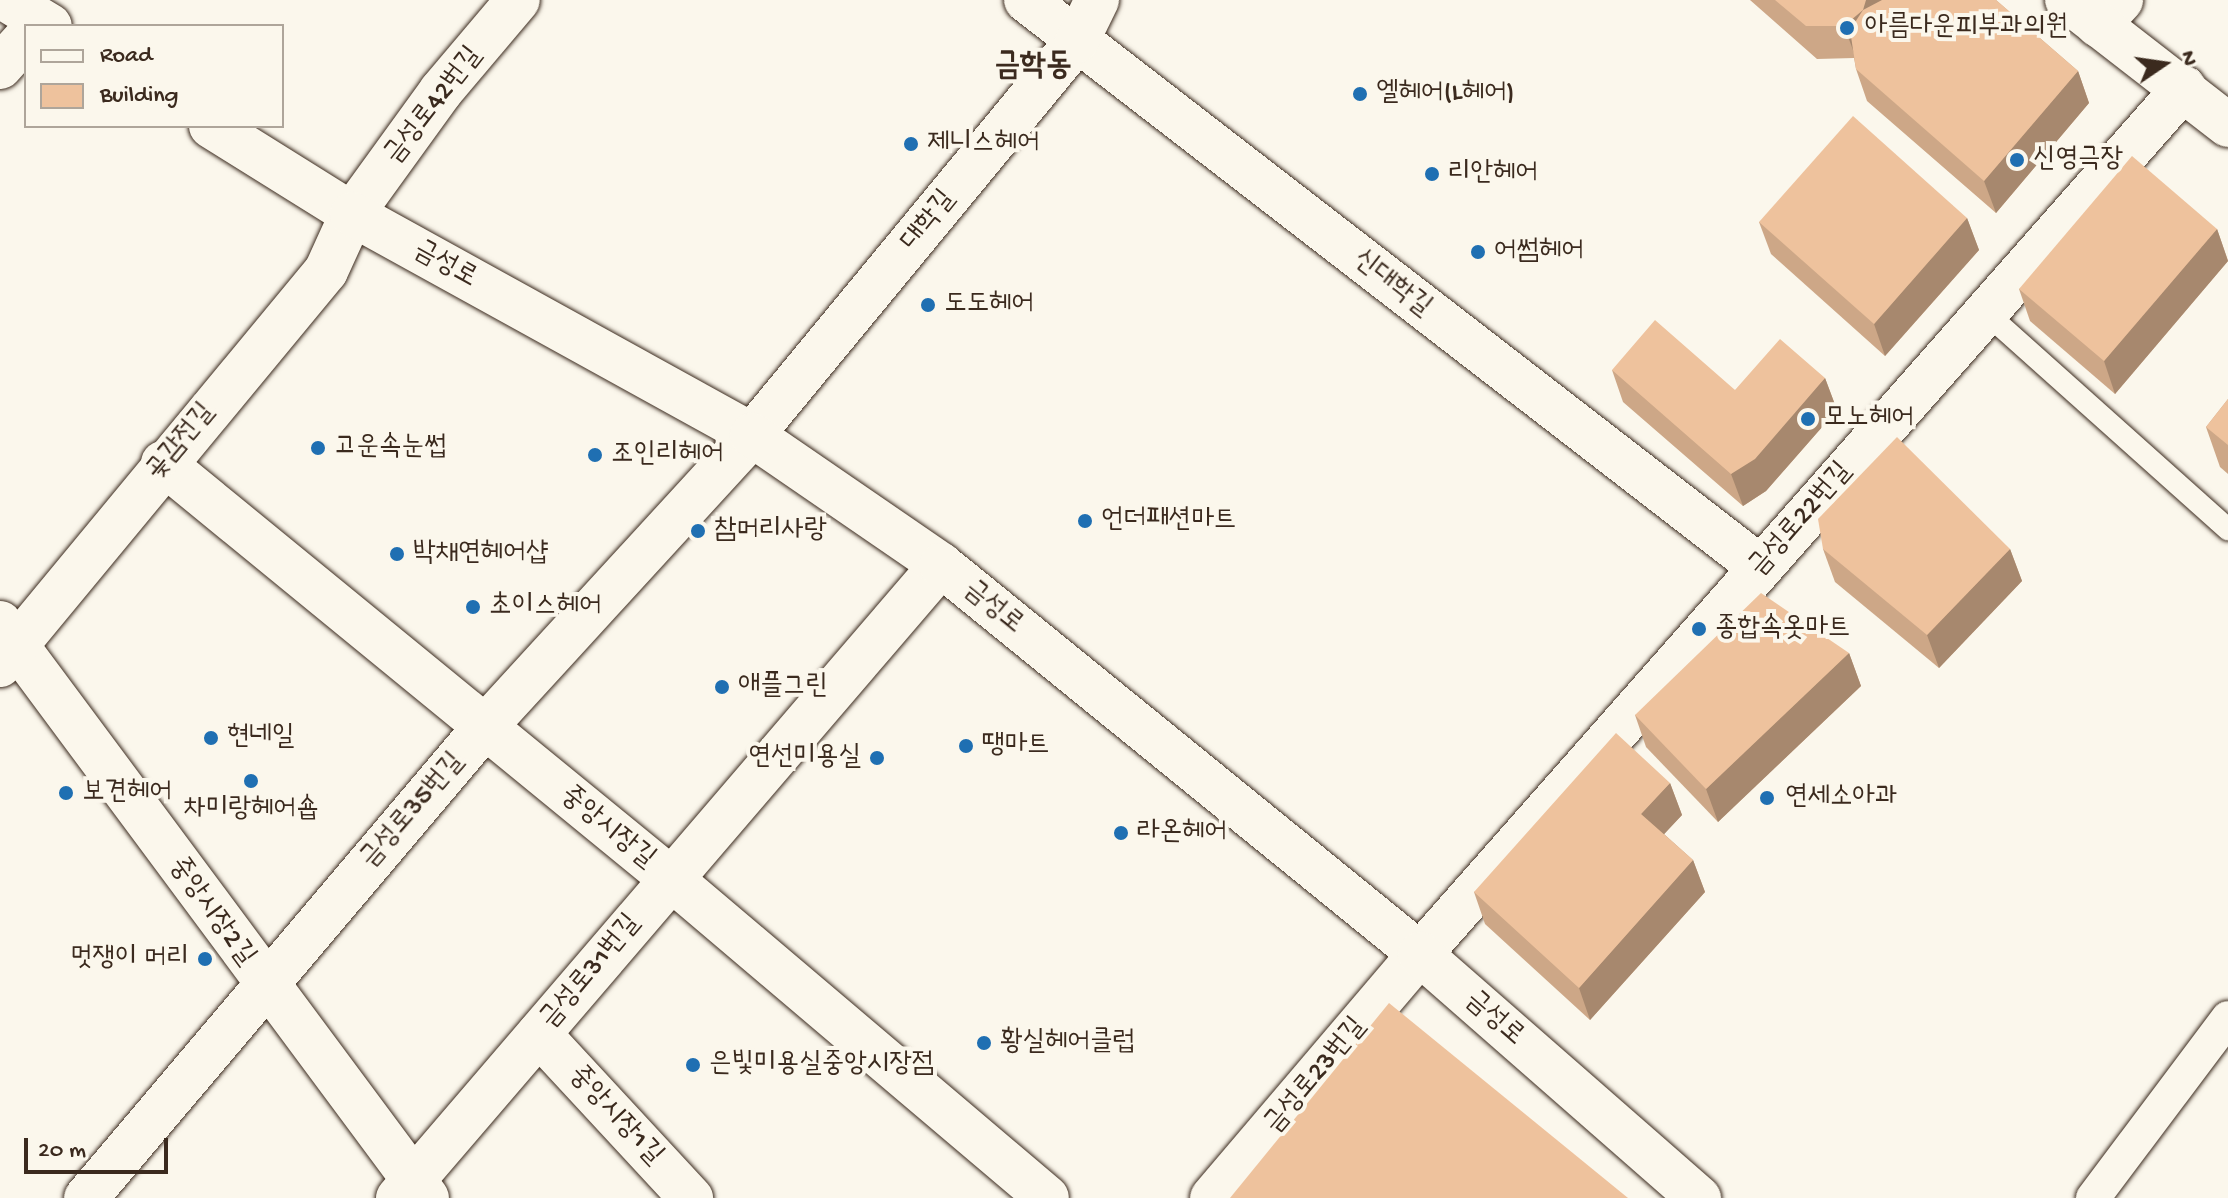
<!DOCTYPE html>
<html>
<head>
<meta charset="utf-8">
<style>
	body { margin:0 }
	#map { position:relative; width:2228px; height:1198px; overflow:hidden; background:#fbf7ec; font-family:"Gochi Hand","Poor Story",sans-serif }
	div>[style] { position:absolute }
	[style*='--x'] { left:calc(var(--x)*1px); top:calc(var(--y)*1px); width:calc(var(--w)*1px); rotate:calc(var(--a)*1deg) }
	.roads { filter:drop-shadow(0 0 2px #3b2a1e) drop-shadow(0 0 2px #3b2a1e) }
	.service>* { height:22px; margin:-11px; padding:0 11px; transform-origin:11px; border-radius:11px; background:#fbf7ec }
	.pedestrian>* { height:34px; margin:-17px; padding:0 17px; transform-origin:17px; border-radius:17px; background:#fbf7ec }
	.minor>* { height:44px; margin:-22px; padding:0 22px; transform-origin:22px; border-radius:22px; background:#fbf7ec }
	.tertiary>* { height:44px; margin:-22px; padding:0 22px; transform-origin:22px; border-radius:22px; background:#fbf7ec }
	.primary>* { height:44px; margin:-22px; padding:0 22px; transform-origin:22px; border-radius:22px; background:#fbf7ec }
	.wall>* { inset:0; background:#cda787 }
	.shaded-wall>* { inset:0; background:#a7886e }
	.building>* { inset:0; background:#eec29d }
	.dots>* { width:22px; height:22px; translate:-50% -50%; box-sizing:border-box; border:4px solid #fbf7ec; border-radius:50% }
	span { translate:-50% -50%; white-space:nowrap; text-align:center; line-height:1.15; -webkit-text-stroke:8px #fbf7ec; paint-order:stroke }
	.poi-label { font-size:28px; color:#3b2a1e }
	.left { translate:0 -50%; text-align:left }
	.right { translate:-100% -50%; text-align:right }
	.street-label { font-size:28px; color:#3b2a1e }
	.quarter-label { font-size:32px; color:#3b2a1e; font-weight:700 }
	.legend { position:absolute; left:24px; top:24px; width:260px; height:104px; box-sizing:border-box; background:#fbf7ec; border:2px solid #aea59a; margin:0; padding:10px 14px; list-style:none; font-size:24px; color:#3b2a1e }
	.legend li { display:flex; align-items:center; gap:16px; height:40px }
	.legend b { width:40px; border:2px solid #aea59a }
	.north { position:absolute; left:2124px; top:24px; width:80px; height:80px; -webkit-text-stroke:6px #fbf7ec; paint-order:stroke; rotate:77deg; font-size:22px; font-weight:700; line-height:32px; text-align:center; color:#3b2a1e }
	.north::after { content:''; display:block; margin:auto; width:28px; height:36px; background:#3b2a1e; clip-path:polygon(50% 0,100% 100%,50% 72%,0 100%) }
	.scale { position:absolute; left:24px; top:1138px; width:144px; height:36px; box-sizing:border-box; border:4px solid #3b2a1e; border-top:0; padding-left:10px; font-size:24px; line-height:28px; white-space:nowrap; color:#3b2a1e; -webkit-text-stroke:6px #fbf7ec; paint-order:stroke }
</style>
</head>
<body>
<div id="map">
	<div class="roads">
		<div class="service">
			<i style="--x:1985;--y:312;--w:326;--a:41.8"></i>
		</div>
		<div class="pedestrian">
			<i style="--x:2093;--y:1198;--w:225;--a:-53.1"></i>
		</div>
		<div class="minor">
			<i style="--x:1026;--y:0;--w:927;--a:37.69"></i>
			<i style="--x:2098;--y:25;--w:34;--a:-47"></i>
			<i style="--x:0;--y:67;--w:39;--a:-48"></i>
			<i style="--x:163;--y:463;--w:655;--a:39.3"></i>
			<i style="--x:670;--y:878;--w:494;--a:40.3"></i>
			<i style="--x:0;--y:623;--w:716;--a:53.4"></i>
			<i style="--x:0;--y:665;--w:511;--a:-50.4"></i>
			<i style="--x:326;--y:271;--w:63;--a:-65.5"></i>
			<i style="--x:352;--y:214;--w:152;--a:-54.1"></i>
			<i style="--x:441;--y:91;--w:119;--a:-49.8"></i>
			<i style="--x:539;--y:1034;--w:224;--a:47.2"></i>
			<i style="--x:86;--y:1198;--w:614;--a:-49.75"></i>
			<i style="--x:483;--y:729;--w:398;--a:-47.5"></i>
			<i style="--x:752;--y:435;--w:511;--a:-50.48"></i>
			<i style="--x:1077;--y:41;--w:46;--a:-64"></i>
			<i style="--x:398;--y:1198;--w:834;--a:-49.38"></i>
			<i style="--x:1212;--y:1198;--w:321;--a:-49.6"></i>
			<i style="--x:1420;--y:954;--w:1155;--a:-48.58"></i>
		</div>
		<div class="tertiary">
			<i style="--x:7;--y:0;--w:50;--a:31.2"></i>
			<i style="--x:211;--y:126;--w:166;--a:32"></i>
			<i style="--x:352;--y:214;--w:457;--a:28.9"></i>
			<i style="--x:752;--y:435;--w:229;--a:34.5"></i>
			<i style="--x:941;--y:565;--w:617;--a:39.08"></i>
			<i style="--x:1420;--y:954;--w:371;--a:41.2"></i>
		</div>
		<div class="primary">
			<i style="--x:2067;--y:0;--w:204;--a:37.8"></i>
		</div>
	</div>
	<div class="wall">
		<i style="clip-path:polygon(1750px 0,1996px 0,2078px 71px,2089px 103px,1996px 213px,1867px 101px,1856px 69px,1854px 58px,1817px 59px)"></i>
		<i style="clip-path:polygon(1967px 218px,1979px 250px,1885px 356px,1771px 254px,1759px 222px)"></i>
		<i style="clip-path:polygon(2217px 229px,2228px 261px,2115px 394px,2030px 321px,2019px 289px)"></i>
		<i style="clip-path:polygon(1612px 370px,1735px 390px,1825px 378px,1837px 410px,1766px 491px,1743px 506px,1623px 402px)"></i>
		<i style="clip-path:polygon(2228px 399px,2228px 474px,2220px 467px,2206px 427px)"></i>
		<i style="clip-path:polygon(1823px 549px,2010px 549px,2022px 581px,1939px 668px,1835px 582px)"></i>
		<i style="clip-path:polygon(1849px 653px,1861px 686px,1718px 822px,1646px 747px,1635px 715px)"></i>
		<i style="clip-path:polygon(1670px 783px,1682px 815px,1664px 834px,1693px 860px,1705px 892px,1590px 1020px,1485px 924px,1474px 892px)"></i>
	</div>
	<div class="shaded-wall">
		<i style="clip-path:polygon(1866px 0,1888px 0,1856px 58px,1844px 26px)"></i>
		<i style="clip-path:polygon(2078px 71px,2089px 103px,1996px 213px,1984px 181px)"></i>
		<i style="clip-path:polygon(1967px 218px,1979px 250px,1885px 356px,1874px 324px)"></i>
		<i style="clip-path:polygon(2217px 229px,2228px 261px,2115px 394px,2104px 361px)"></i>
		<i style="clip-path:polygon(1825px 378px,1837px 410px,1766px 491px,1743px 506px,1731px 474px)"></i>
		<i style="clip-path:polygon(2010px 549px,2022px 581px,1939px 668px,1927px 635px)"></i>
		<i style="clip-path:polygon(1849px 653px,1861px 686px,1718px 822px,1706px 789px)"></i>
		<i style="clip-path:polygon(1670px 783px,1682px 815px,1653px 846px,1641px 814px)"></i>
		<i style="clip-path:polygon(1693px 860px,1705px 892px,1590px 1020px,1579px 988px)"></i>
	</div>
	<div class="building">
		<i style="clip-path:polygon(1775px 0,1866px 0,1863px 10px,1844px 26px,1806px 26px)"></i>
		<i style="clip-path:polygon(1882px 0,1996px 0,2078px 71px,1984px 181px,1856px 69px,1850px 30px,1863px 10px)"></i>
		<i style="clip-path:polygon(1853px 116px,1967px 218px,1874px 324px,1759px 222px)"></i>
		<i style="clip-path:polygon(2132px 156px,2217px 229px,2104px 361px,2019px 289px)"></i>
		<i style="clip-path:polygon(1655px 320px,1735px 390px,1780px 339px,1825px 378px,1755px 459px,1731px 474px,1612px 370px)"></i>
		<i style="clip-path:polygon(2228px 399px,2228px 445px,2206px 427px)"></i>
		<i style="clip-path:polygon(1897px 437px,2010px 549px,1927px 635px,1823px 549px,1818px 519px)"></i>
		<i style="clip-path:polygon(1761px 593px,1849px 653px,1706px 789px,1635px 715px)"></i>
		<i style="clip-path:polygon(1616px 733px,1670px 783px,1641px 814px,1693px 860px,1579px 988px,1474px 892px)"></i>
		<i style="clip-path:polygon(1389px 1003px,1628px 1198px,1230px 1198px)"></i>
	</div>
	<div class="dots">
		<i style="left:1847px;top:28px;background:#1f6fb2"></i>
		<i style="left:1360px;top:94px;background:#1f6fb2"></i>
		<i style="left:911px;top:144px;background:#1f6fb2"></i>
		<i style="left:2017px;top:160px;background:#1f6fb2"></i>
		<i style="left:1432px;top:174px;background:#1f6fb2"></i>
		<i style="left:1478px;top:252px;background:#1f6fb2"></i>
		<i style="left:928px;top:305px;background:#1f6fb2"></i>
		<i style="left:1808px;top:419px;background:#1f6fb2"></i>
		<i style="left:318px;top:448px;background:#1f6fb2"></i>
		<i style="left:595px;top:455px;background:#1f6fb2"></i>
		<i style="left:1085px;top:521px;background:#1f6fb2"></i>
		<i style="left:698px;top:531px;background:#1f6fb2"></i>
		<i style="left:397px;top:554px;background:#1f6fb2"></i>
		<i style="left:473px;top:607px;background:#1f6fb2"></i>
		<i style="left:1699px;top:629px;background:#1f6fb2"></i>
		<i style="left:722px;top:687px;background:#1f6fb2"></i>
		<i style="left:211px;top:738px;background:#1f6fb2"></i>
		<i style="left:966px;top:746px;background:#1f6fb2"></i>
		<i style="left:877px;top:758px;background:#1f6fb2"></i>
		<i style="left:251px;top:781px;background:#1f6fb2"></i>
		<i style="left:66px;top:793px;background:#1f6fb2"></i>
		<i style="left:1767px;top:798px;background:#1f6fb2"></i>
		<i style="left:1121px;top:833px;background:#1f6fb2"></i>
		<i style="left:205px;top:959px;background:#1f6fb2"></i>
		<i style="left:984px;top:1043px;background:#1f6fb2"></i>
		<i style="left:693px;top:1065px;background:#1f6fb2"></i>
	</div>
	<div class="poi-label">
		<span class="left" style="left:1865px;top:28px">아름다운피부과의원</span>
		<span class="left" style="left:1376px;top:94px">엘헤어(L헤어)</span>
		<span class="left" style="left:927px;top:144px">제니스헤어</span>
		<span class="left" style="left:2033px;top:160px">신영극장</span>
		<span class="left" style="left:1448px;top:174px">리안헤어</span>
		<span class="left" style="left:1494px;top:252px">어썸헤어</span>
		<span class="left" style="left:944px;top:305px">도도헤어</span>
		<span class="left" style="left:1824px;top:419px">모노헤어</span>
		<span class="left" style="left:334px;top:448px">고운속눈썹</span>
		<span class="left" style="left:611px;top:455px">조인리헤어</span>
		<span class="left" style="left:1101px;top:521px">언더패션마트</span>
		<span class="left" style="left:714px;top:531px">참머리사랑</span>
		<span class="left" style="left:413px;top:554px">박채연헤어샵</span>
		<span class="left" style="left:489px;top:607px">초이스헤어</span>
		<span class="left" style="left:1715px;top:629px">종합속옷마트</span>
		<span class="left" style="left:738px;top:687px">애플그린</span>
		<span class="left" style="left:227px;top:738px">현네일</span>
		<span class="left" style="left:982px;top:746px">땡마트</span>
		<span class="right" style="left:861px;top:758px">연선미용실</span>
		<span class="left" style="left:82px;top:793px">보견헤어</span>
		<span class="left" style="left:1785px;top:798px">연세소아과</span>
		<span style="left:251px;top:810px">차미랑헤어숍</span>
		<span class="left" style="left:1137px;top:833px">라온헤어</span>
		<span class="right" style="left:189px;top:959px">멋쟁이 머리</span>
		<span class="left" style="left:1000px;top:1043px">황실헤어클럽</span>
		<span class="left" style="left:709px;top:1065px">은빛미용실중앙시장점</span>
	</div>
	<div class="street-label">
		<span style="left:434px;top:106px;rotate:-52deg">금성로42번길</span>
		<span style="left:929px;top:221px;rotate:-51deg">대학길</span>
		<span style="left:445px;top:265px;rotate:29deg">금성로</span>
		<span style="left:1392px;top:284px;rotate:38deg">신대학길</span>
		<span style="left:181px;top:442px;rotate:-50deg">곶감전길</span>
		<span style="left:1801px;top:520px;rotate:-49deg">금성로22번길</span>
		<span style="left:993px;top:608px;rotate:39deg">금성로</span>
		<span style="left:413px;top:811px;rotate:-49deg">금성로35번길</span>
		<span style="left:607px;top:828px;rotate:39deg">중앙시장길</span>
		<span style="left:211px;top:912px;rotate:54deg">중앙시장2길</span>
		<span style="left:591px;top:972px;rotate:-50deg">금성로31번길</span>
		<span style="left:1494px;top:1019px;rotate:41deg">금성로</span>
		<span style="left:1316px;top:1076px;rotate:-50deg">금성로23번길</span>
		<span style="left:615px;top:1116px;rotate:47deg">중앙시장1길</span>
	</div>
	<div class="quarter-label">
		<span style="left:1033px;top:67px">금학동</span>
	</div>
	<ul class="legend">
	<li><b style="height:10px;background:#fbf7ec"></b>Road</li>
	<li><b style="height:22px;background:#eec29d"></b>Building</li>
	</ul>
	<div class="north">N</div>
	<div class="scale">20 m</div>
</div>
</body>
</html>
